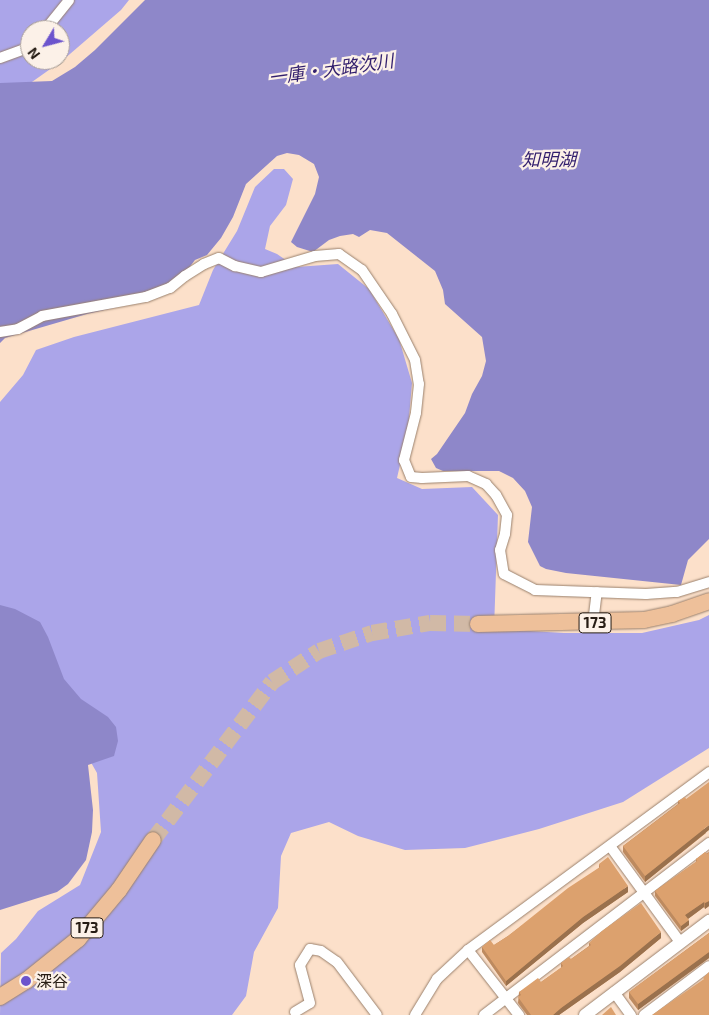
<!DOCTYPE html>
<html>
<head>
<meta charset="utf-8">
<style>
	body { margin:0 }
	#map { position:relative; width:709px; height:1015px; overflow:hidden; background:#fce0ca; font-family:"Exo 2","Noto Sans JP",sans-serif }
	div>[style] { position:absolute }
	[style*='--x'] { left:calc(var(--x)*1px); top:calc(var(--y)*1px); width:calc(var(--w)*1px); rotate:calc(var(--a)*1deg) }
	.forest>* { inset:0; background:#aba5e9 }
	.water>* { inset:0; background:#8e87c9 }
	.trunk-tunnel>* { height:16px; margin-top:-8px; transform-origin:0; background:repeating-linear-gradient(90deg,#d1b9a6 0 16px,transparent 0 24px) }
	.roads { filter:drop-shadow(0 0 1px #9a816d) drop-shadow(0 0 1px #9a816d) }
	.minor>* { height:10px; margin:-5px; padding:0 5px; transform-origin:5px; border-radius:5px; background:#fff }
	.tertiary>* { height:12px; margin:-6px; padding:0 6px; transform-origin:6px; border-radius:6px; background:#fff }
	.trunk>* { height:16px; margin:-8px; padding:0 8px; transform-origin:8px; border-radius:8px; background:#eec09a }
	.wall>* { inset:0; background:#bd8a5f }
	.shaded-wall>* { inset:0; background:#9a714d }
	.building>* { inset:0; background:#dca16e }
	.dots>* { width:14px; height:14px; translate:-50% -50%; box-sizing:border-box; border:2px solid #fcf1e8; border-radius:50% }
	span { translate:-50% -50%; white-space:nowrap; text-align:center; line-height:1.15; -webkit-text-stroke:4.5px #fcf1e8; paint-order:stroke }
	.shield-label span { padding:1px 4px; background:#fcf1e8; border:1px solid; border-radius:4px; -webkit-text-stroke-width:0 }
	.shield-label { font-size:15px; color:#261c14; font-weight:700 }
	.poi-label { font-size:16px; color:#261c14 }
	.left { translate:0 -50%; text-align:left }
	.water-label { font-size:18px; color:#321f6d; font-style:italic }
	.north { position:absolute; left:20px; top:20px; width:50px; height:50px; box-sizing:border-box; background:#fcf1e8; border:1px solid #a69c93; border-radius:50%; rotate:233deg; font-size:14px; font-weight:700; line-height:20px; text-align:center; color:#261c14 }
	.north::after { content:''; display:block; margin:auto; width:18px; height:22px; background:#6c54cd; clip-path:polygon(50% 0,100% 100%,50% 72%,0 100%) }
</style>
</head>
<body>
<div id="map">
	<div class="forest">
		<i style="clip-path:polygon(evenodd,0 0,129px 0,121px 10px,63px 60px,15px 94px,0 99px,0 0,30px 30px,60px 30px,60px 60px,30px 60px,30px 30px)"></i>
		<i style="clip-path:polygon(274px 169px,284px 169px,293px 179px,286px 205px,270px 226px,265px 249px,277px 254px,296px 267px,338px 264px,369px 289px,399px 339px,412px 383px,408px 430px,397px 478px,422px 489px,472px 487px,498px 515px,494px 629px,564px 633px,642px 633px,699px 620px,709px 615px,709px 748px,623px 802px,539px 829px,465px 848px,405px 850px,358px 836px,329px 822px,291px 833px,281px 856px,278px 908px,254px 952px,246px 996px,232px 1015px,0 1015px,1px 953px,16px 939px,38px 911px,80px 885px,101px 832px,97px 773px,68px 722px,0 658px,0 402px,23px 375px,36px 350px,74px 337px,199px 305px,213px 270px,237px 231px,255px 187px)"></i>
	</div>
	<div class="water">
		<i style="clip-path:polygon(145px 0,709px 0,709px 539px,688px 560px,681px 585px,566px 573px,546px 569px,540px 566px,528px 542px,532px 507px,525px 491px,513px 478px,499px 471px,443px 471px,436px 468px,431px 459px,437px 454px,465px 413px,472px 394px,482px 376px,486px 361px,482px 337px,445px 304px,443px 290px,435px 271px,387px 233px,370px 230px,359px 237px,353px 234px,340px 236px,329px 240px,313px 252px,297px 247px,291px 242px,315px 194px,319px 177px,314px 164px,299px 155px,287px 153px,277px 156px,246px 184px,233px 217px,221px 238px,207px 255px,195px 260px,172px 290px,157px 298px,87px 314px,5px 338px,0 343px,0 83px,52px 81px,75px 67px,95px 50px)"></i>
		<i style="clip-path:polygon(0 605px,15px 609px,40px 622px,48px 637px,64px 679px,81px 699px,108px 717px,116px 727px,118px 741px,114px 756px,88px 765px,93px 810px,92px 832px,86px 860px,68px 884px,57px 892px,0 910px)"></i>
	</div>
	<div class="trunk-tunnel">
		<i style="--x:153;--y:840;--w:198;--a:-53"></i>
		<i style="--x:272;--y:682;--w:56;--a:-33.4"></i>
		<i style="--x:319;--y:651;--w:56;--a:-18.8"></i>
		<i style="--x:372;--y:633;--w:59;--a:-9.8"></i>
		<i style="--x:430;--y:623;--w:48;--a:1.2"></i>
	</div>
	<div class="roads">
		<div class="minor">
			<i style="--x:45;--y:30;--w:38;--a:-51"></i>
			<i style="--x:0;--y:58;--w:32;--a:-20"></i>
			<i style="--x:0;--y:332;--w:18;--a:-9"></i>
			<i style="--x:18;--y:329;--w:27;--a:-28"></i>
			<i style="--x:42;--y:316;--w:106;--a:-10.4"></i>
			<i style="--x:146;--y:297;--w:26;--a:-21"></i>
			<i style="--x:170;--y:288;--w:19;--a:-39"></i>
			<i style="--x:185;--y:276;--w:22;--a:-32"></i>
			<i style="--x:204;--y:264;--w:16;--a:-22"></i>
			<i style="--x:219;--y:258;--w:18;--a:27"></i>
			<i style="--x:235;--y:266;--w:27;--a:13"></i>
			<i style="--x:261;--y:272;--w:56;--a:-16.5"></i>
			<i style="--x:315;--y:256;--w:24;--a:-5"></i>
			<i style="--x:339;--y:254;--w:28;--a:35"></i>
			<i style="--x:362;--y:270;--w:53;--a:55.7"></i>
			<i style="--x:392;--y:314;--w:51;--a:63.4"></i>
			<i style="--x:415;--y:360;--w:24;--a:81"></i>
			<i style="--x:419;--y:384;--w:29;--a:96"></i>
			<i style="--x:416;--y:413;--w:49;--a:104.3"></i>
			<i style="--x:404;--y:460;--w:18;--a:68"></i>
			<i style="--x:411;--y:477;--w:11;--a:5"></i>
			<i style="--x:422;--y:478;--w:46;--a:-2.5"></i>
			<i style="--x:468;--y:476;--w:20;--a:24"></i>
			<i style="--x:486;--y:484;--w:15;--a:48"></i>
			<i style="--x:496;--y:495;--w:23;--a:61"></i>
			<i style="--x:507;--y:515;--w:19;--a:96"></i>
			<i style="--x:505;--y:534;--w:17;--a:107"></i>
			<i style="--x:500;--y:550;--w:24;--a:81"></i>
			<i style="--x:504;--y:574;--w:35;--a:27"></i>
			<i style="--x:535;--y:590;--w:111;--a:2.1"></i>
			<i style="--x:646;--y:594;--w:31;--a:-4"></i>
			<i style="--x:677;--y:592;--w:34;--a:-17"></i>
			<i style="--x:593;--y:623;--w:31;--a:-83"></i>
			<i style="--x:610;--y:846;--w:119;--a:53.9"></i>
			<i style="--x:468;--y:950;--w:83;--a:51.9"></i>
			<i style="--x:614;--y:992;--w:29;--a:54"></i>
			<i style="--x:295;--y:1012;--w:17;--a:-31"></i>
			<i style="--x:310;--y:1003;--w:39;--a:-105"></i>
			<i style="--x:300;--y:965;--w:19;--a:-58"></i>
			<i style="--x:310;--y:949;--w:11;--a:10"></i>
			<i style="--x:321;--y:951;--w:19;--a:35"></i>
			<i style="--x:337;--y:962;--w:66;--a:53"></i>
			<i style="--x:415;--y:1015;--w:42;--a:-58.6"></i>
			<i style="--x:437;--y:979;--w:42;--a:-43.1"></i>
			<i style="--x:468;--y:950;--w:300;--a:-36.4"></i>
			<i style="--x:484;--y:1015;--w:283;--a:-37.4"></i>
			<i style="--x:644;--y:1015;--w:81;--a:-37"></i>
		</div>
		<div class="tertiary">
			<i style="--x:585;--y:1015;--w:156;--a:-37.2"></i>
		</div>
		<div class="trunk">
			<i style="--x:478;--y:624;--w:166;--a:-1.4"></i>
			<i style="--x:644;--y:620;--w:29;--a:-12"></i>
			<i style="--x:672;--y:614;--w:39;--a:-19"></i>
			<i style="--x:0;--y:997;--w:31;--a:-32"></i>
			<i style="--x:26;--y:981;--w:67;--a:-38.9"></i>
			<i style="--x:78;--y:939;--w:64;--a:-50.1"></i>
			<i style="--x:119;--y:890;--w:60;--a:-55.8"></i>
		</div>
	</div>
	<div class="wall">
		<i style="clip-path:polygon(686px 799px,706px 833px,645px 882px,623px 852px,623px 846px,678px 804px,678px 801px)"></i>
		<i style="clip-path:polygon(709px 852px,709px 906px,705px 909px,704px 907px,688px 919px,689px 925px,681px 931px,655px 896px,655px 891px,696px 862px,696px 859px)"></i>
		<i style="clip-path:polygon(599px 864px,628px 892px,583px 923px,506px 986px,482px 952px,482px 947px,494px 945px,508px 936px,599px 868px)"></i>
		<i style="clip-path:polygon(709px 933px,709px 958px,638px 1010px,629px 998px,629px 992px)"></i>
		<i style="clip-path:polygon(661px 938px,620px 972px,559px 1015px,527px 1015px,518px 1003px,519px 992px,541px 982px,561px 968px,561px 963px,571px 959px,589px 946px,589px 943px)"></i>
	</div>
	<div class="shaded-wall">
		<i style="clip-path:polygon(709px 825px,709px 830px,645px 882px,645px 876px)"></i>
		<i style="clip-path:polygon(628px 886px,628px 892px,583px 923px,506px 986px,506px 981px,583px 917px)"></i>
		<i style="clip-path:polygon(709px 901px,709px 906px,705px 909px,705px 903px)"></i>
		<i style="clip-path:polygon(704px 902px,704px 907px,685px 921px,685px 915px)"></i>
		<i style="clip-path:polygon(689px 920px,689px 925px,681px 931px,681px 926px)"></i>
		<i style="clip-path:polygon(661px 932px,661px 938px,620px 972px,559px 1015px,553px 1015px,561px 1008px)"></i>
		<i style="clip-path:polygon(709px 952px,709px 958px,638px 1010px,638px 1004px)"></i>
	</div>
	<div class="building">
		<i style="clip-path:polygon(709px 782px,709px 825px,645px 876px,623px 846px,680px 803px,678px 801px,685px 797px,686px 799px)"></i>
		<i style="clip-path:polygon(705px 852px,707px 854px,709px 852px,709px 901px,705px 903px,704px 902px,685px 915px,689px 920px,681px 926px,655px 891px,697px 861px,696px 859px)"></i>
		<i style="clip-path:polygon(608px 857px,628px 886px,583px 917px,506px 981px,482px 947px,490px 940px,494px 945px,508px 936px,568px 888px,600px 867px,599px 864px)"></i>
		<i style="clip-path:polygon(641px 903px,661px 932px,620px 966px,561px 1008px,553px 1015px,531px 1015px,518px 997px,521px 995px,519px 992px,538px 978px,541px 982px,563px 966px,561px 963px,569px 957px,571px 959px,591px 945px,589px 943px,602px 931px)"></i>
		<i style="clip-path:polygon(709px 933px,709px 952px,638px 1004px,629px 992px)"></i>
		<i style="clip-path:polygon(709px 972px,709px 1015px,652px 1015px,704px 979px,703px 978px)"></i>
		<i style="clip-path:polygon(611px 1007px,616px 1015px,602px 1015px)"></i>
	</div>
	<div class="dots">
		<i style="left:26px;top:981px;background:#6c54cd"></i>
	</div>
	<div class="shield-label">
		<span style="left:595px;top:623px">173</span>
		<span style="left:87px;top:928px">173</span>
	</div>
	<div class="poi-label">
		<span class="left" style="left:36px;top:981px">深谷</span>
	</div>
	<div class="water-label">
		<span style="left:331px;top:69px;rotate:-8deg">一庫・大路次川</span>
		<span style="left:549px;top:159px">知明湖</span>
	</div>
	<div class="north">N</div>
</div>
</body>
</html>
